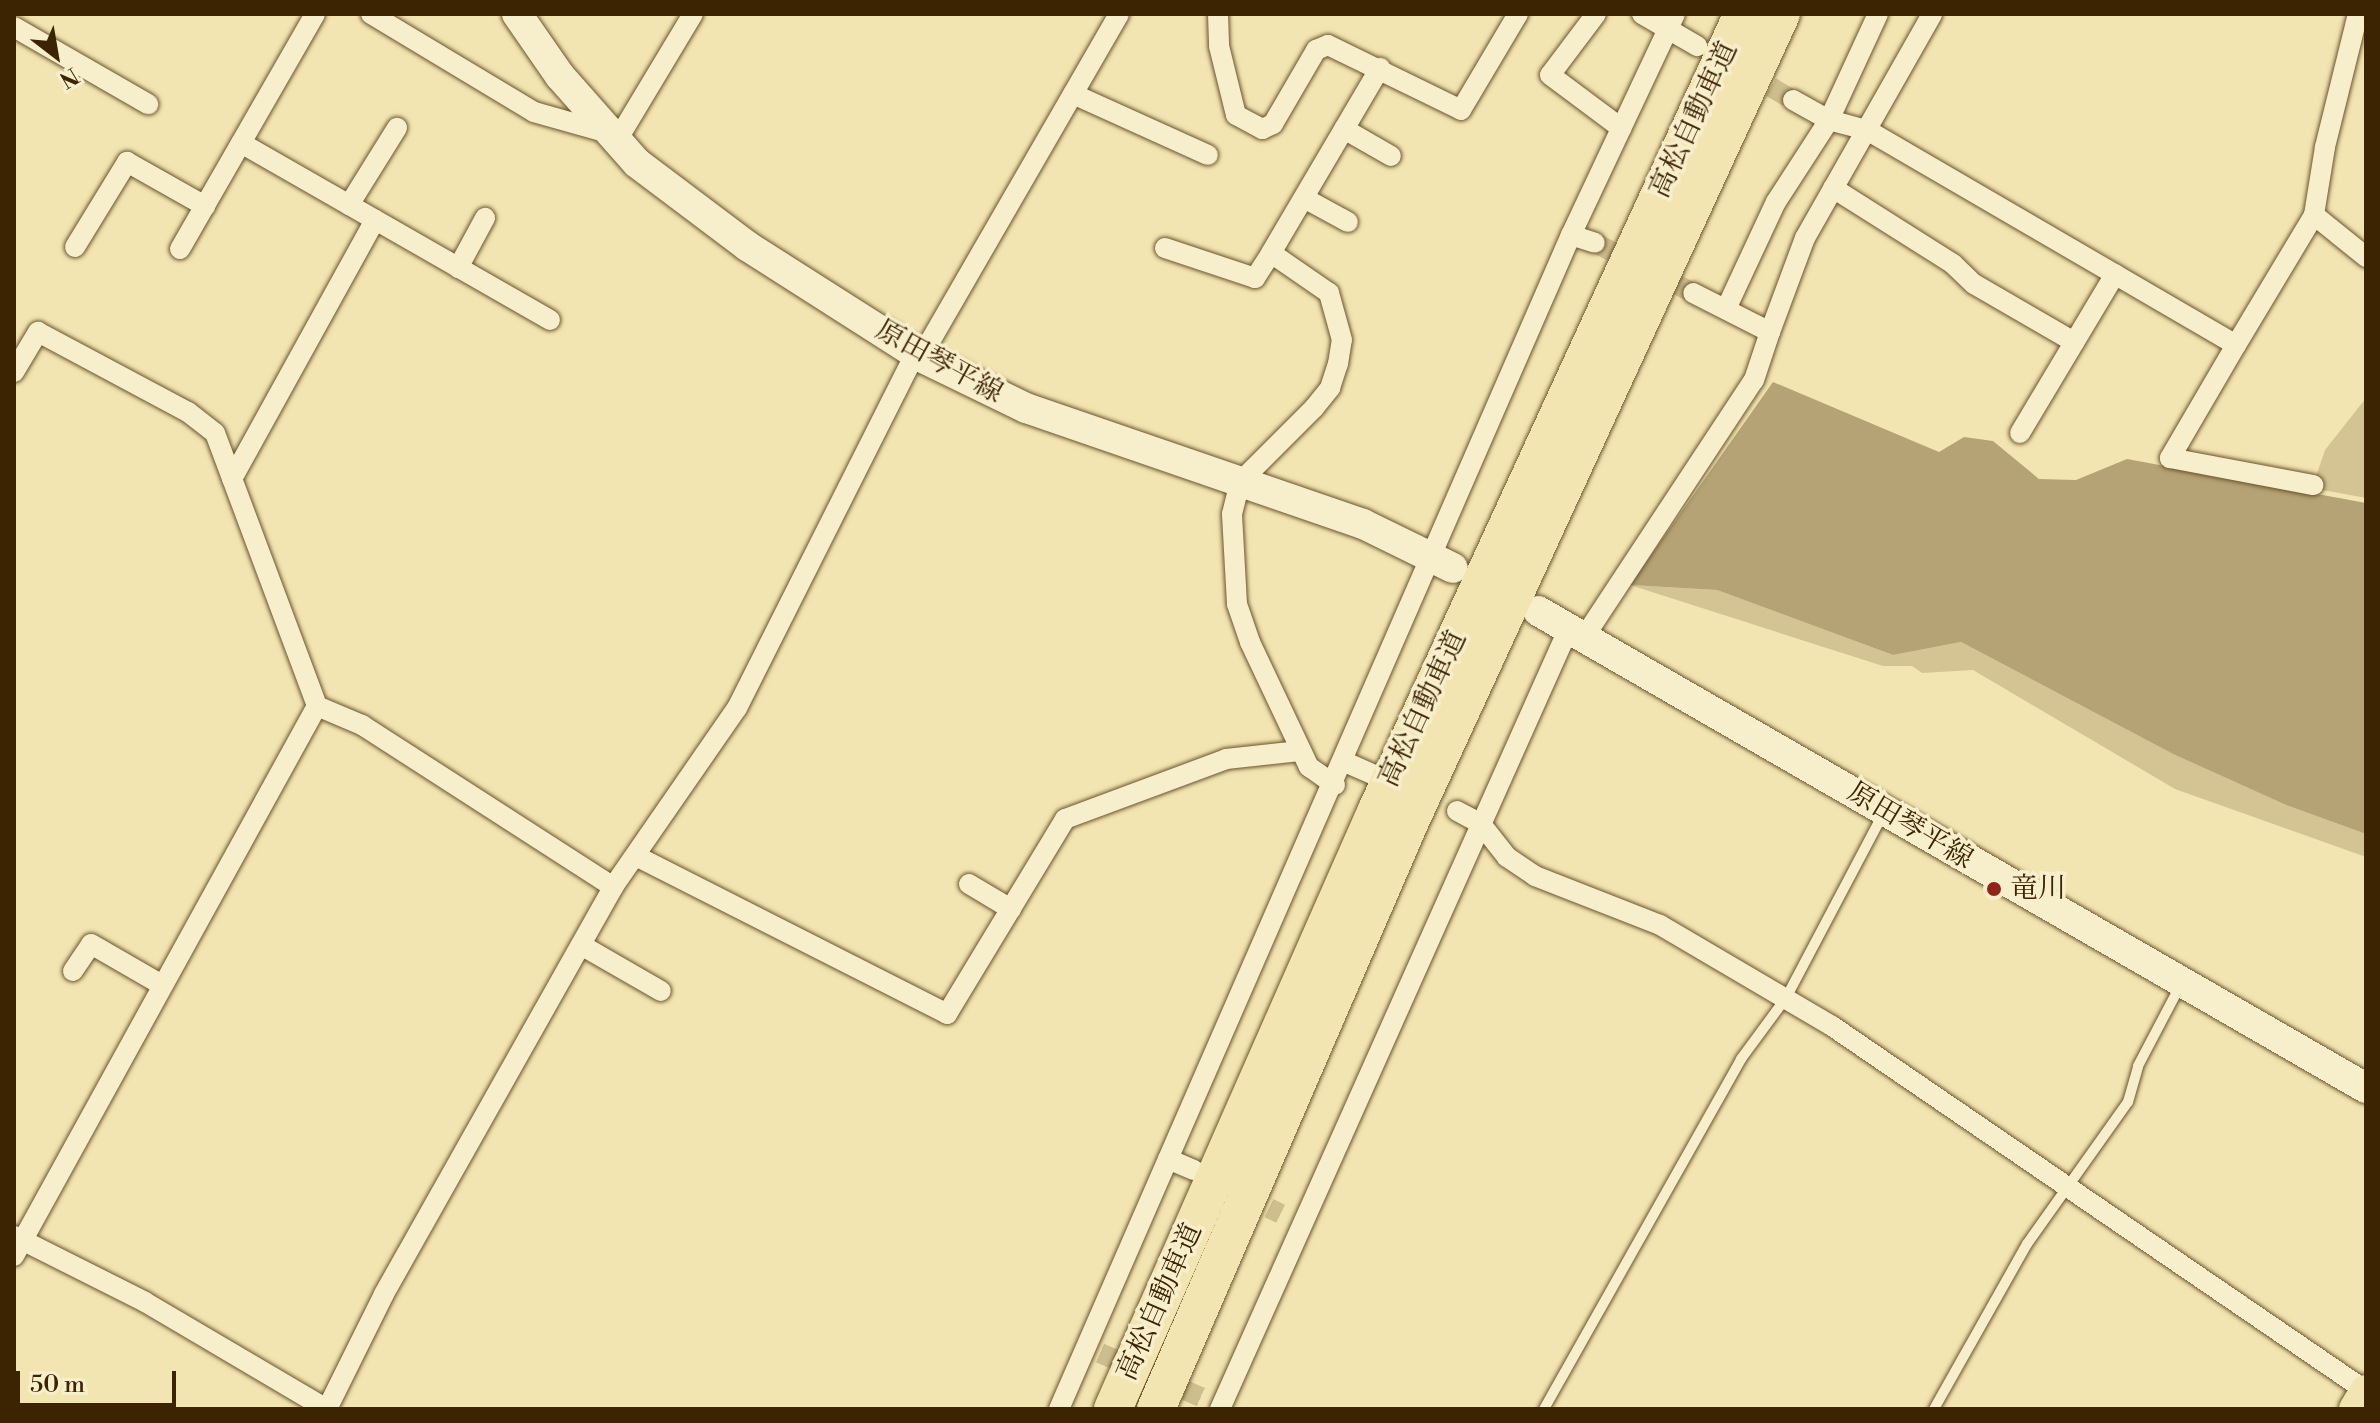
<!DOCTYPE html>
<html>
<head>
<meta charset="utf-8">
<style>
	body { margin:0 }
	#map { position:relative; width:2380px; height:1423px; overflow:hidden; background:#f3e5b1; font-family:"Libre Bodoni","Noto Serif JP",serif }
	div>[style] { position:absolute }
	[style*='--x'] { left:calc(var(--x)*1px); top:calc(var(--y)*1px); width:calc(var(--w)*1px); rotate:calc(var(--a)*1deg) }
	.green>* { inset:0; background:#d4c493 }
	.water>* { inset:0; background:#b5a375 }
	.street-tunnel>* { height:20px; margin-top:-10px; transform-origin:0; background:repeating-linear-gradient(90deg,#cebe8e 0 20px,transparent 0 30px) }
	.roads { filter:drop-shadow(0 0 2px #6a542d) drop-shadow(0 0 2px #6a542d) }
	.lane>* { height:10px; margin:-5px; padding:0 5px; transform-origin:5px; border-radius:5px; background:#f7eecc }
	.street>* { height:20px; margin:-10px; padding:0 10px; transform-origin:10px; border-radius:10px; background:#f7eecc }
	.secondary>* { height:30px; margin:-15px; padding:0 15px; transform-origin:15px; border-radius:15px; background:#f7eecc }
	.primary>* { height:32px; margin:-16px; padding:0 16px; transform-origin:16px; border-radius:16px; background:#f3e5b1 }
	.highway>* { height:38px; margin:-19px; padding:0 19px; transform-origin:19px; border-radius:19px; background:#f3e5b1 }
	.dots>* { width:22px; height:22px; translate:-50% -50%; box-sizing:border-box; border:4px solid #f7eecc; border-radius:50% }
	span { translate:-50% -50%; white-space:nowrap; text-align:center; line-height:1.15; -webkit-text-stroke:7px #f7eecc; paint-order:stroke }
	.street-label { font-size:28px; color:#3c2301 }
	.poi-label { font-size:28px; color:#3c2301 }
	.left { translate:0 -50%; text-align:left }
	.frame { position:absolute; inset:0; border:16px solid #3c2301; pointer-events:none }
	.north { position:absolute; left:16px; top:16px; width:80px; height:80px; -webkit-text-stroke:6px #f7eecc; paint-order:stroke; rotate:149deg; font-size:22px; font-weight:700; line-height:32px; text-align:center; color:#3c2301 }
	.north::after { content:''; display:block; margin:auto; width:28px; height:36px; background:#3c2301; clip-path:polygon(50% 0,100% 100%,50% 72%,0 100%) }
	.scale { position:absolute; left:16px; top:1371px; width:160px; height:36px; box-sizing:border-box; border:4px solid #3c2301; border-top:0; padding-left:10px; font-size:24px; line-height:28px; white-space:nowrap; color:#3c2301; -webkit-text-stroke:6px #f7eecc; paint-order:stroke }
</style>
</head>
<body>
<div id="map">
	<div class="green">
		<i style="clip-path:polygon(2366px 398px,2366px 498px,2312px 488px,2325px 450px)"></i>
		<i style="clip-path:polygon(1630px 585px,1717px 590px,1893px 655px,1961px 642px,2173px 754px,2286px 805px,2366px 834px,2366px 857px,2175px 789px,1973px 670px,1922px 673px,1912px 666px,1883px 666px)"></i>
	</div>
	<div class="water">
		<i style="clip-path:polygon(1773px 382px,1939px 452px,1964px 437px,1993px 441px,2039px 479px,2076px 480px,2127px 459px,2366px 503px,2366px 834px,2286px 805px,2173px 754px,1961px 642px,1893px 655px,1717px 590px,1630px 585px)"></i>
	</div>
	<div class="street-tunnel">
		<i style="--x:1745;--y:72;--w:56;--a:30.3"></i>
		<i style="--x:1595;--y:243;--w:110;--a:27"></i>
		<i style="--x:1242;--y:1195;--w:43;--a:26"></i>
		<i style="--x:1100;--y:1353;--w:112;--a:23.6"></i>
	</div>
	<div class="roads">
		<div class="lane">
			<i style="--x:1544;--y:1409;--w:402;--a:-60.6"></i>
			<i style="--x:1741;--y:1059;--w:76;--a:-53.6"></i>
			<i style="--x:1786;--y:998;--w:210;--a:-62.2"></i>
			<i style="--x:1934;--y:1409;--w:189;--a:-60.6"></i>
			<i style="--x:2027;--y:1244;--w:174;--a:-54.6"></i>
			<i style="--x:2128;--y:1102;--w:37;--a:-74"></i>
			<i style="--x:2138;--y:1066;--w:93;--a:-62.3"></i>
		</div>
		<div class="street">
			<i style="--x:371;--y:14;--w:190;--a:31"></i>
			<i style="--x:534;--y:112;--w:74;--a:15.7"></i>
			<i style="--x:1218;--y:14;--w:32;--a:88"></i>
			<i style="--x:1219;--y:46;--w:71;--a:76.2"></i>
			<i style="--x:1236;--y:115;--w:30;--a:28"></i>
			<i style="--x:1262;--y:129;--w:12;--a:-24"></i>
			<i style="--x:1273;--y:124;--w:86;--a:-59.8"></i>
			<i style="--x:1316;--y:50;--w:13;--a:-23"></i>
			<i style="--x:1328;--y:45;--w:148;--a:26"></i>
			<i style="--x:1461;--y:110;--w:112;--a:-59.3"></i>
			<i style="--x:1596;--y:14;--w:76;--a:127"></i>
			<i style="--x:1550;--y:75;--w:89;--a:36.7"></i>
			<i style="--x:1642;--y:14;--w:64;--a:30.2"></i>
			<i style="--x:14;--y:27;--w:155;--a:29.9"></i>
			<i style="--x:1073;--y:94;--w:148;--a:24.3"></i>
			<i style="--x:1793;--y:100;--w:41;--a:29.1"></i>
			<i style="--x:1829;--y:120;--w:39;--a:15"></i>
			<i style="--x:1867;--y:130;--w:427;--a:30.2"></i>
			<i style="--x:2236;--y:345;--w:152;--a:-59"></i>
			<i style="--x:2314;--y:215;--w:67;--a:38.9"></i>
			<i style="--x:1344;--y:129;--w:54;--a:29.9"></i>
			<i style="--x:616;--y:142;--w:149;--a:-59"></i>
			<i style="--x:241;--y:143;--w:356;--a:29.8"></i>
			<i style="--x:1833;--y:188;--w:142;--a:32.3"></i>
			<i style="--x:1953;--y:264;--w:29;--a:44"></i>
			<i style="--x:1974;--y:284;--w:116;--a:30.1"></i>
			<i style="--x:1304;--y:198;--w:50;--a:28.6"></i>
			<i style="--x:349;--y:205;--w:91;--a:-58.1"></i>
			<i style="--x:2314;--y:215;--w:69;--a:-80.8"></i>
			<i style="--x:2325;--y:147;--w:137;--a:-76.1"></i>
			<i style="--x:1571;--y:235;--w:25;--a:18"></i>
			<i style="--x:75;--y:247;--w:100;--a:-58.5"></i>
			<i style="--x:127;--y:162;--w:90;--a:29.4"></i>
			<i style="--x:1165;--y:248;--w:95;--a:18.4"></i>
			<i style="--x:1255;--y:278;--w:30;--a:-57"></i>
			<i style="--x:180;--y:249;--w:271;--a:-60.1"></i>
			<i style="--x:458;--y:268;--w:57;--a:-61.6"></i>
			<i style="--x:1726;--y:309;--w:118;--a:-65"></i>
			<i style="--x:1776;--y:202;--w:98;--a:-57.1"></i>
			<i style="--x:1829;--y:120;--w:117;--a:-65.2"></i>
			<i style="--x:1770;--y:332;--w:100;--a:-69.6"></i>
			<i style="--x:1805;--y:238;--w:257;--a:-60.4"></i>
			<i style="--x:2236;--y:345;--w:131;--a:120.3"></i>
			<i style="--x:2170;--y:458;--w:146;--a:10.7"></i>
			<i style="--x:921;--y:357;--w:396;--a:-60"></i>
			<i style="--x:14;--y:372;--w:47;--a:-59"></i>
			<i style="--x:38;--y:332;--w:170;--a:28.1"></i>
			<i style="--x:188;--y:412;--w:34;--a:38"></i>
			<i style="--x:215;--y:433;--w:291;--a:69.5"></i>
			<i style="--x:317;--y:706;--w:49;--a:22.9"></i>
			<i style="--x:362;--y:725;--w:299;--a:32.8"></i>
			<i style="--x:2020;--y:433;--w:185;--a:-59.1"></i>
			<i style="--x:232;--y:479;--w:296;--a:-61.1"></i>
			<i style="--x:1583;--y:639;--w:310;--a:-56.6"></i>
			<i style="--x:1754;--y:380;--w:51;--a:-71.6"></i>
			<i style="--x:1770;--y:332;--w:86;--a:-153.1"></i>
			<i style="--x:1345;--y:762;--w:30;--a:24"></i>
			<i style="--x:1335;--y:785;--w:32;--a:-145"></i>
			<i style="--x:1309;--y:767;--w:138;--a:-115.3"></i>
			<i style="--x:1250;--y:642;--w:40;--a:-108.9"></i>
			<i style="--x:1237;--y:604;--w:90;--a:-93.2"></i>
			<i style="--x:1232;--y:514;--w:33;--a:-76"></i>
			<i style="--x:1240;--y:482;--w:105;--a:-45"></i>
			<i style="--x:1314;--y:408;--w:26;--a:-51"></i>
			<i style="--x:1330;--y:388;--w:25;--a:-72"></i>
			<i style="--x:1338;--y:364;--w:24;--a:-81"></i>
			<i style="--x:1342;--y:340;--w:49;--a:-105.5"></i>
			<i style="--x:1329;--y:293;--w:70;--a:-145.4"></i>
			<i style="--x:1271;--y:253;--w:215;--a:-59.5"></i>
			<i style="--x:1457;--y:811;--w:27;--a:28"></i>
			<i style="--x:1481;--y:824;--w:42;--a:51.8"></i>
			<i style="--x:1507;--y:857;--w:34;--a:34"></i>
			<i style="--x:1535;--y:876;--w:134;--a:21.4"></i>
			<i style="--x:1660;--y:925;--w:199;--a:30.4"></i>
			<i style="--x:1832;--y:1026;--w:647;--a:34.35"></i>
			<i style="--x:636;--y:856;--w:349;--a:26.9"></i>
			<i style="--x:947;--y:1014;--w:228;--a:-58.8"></i>
			<i style="--x:1065;--y:819;--w:172;--a:-20.4"></i>
			<i style="--x:1226;--y:759;--w:74;--a:-6.2"></i>
			<i style="--x:969;--y:884;--w:49;--a:30.8"></i>
			<i style="--x:581;--y:945;--w:92;--a:29.9"></i>
			<i style="--x:73;--y:971;--w:32;--a:-56"></i>
			<i style="--x:91;--y:944;--w:82;--a:30"></i>
			<i style="--x:1168;--y:1159;--w:28;--a:23"></i>
			<i style="--x:14;--y:1236;--w:147;--a:26.7"></i>
			<i style="--x:145;--y:1302;--w:211;--a:30.5"></i>
			<i style="--x:14;--y:1256;--w:628;--a:-61.15"></i>
			<i style="--x:327;--y:1409;--w:128;--a:-63.6"></i>
			<i style="--x:384;--y:1294;--w:467;--a:-60.6"></i>
			<i style="--x:613;--y:887;--w:218;--a:-55.3"></i>
			<i style="--x:737;--y:708;--w:396;--a:-63.3"></i>
			<i style="--x:1059;--y:1409;--w:1281;--a:-66.44"></i>
			<i style="--x:1571;--y:235;--w:244;--a:-64.8"></i>
			<i style="--x:1220;--y:1409;--w:853;--a:-65.93"></i>
		</div>
		<div class="secondary">
			<i style="--x:517;--y:14;--w:75;--a:55.3"></i>
			<i style="--x:560;--y:76;--w:116;--a:48.5"></i>
			<i style="--x:637;--y:163;--w:138;--a:37"></i>
			<i style="--x:747;--y:246;--w:206;--a:32.5"></i>
			<i style="--x:921;--y:357;--w:117;--a:25.9"></i>
			<i style="--x:1026;--y:408;--w:356;--a:19"></i>
			<i style="--x:1363;--y:524;--w:100;--a:26.1"></i>
			<i style="--x:1538;--y:611;--w:956;--a:29.95"></i>
		</div>
		<div class="primary">
			<i style="--x:2355;--y:1409;--w:21;--a:-59"></i>
		</div>
		<div class="highway">
			<i style="--x:1113;--y:1409;--w:655;--a:-66.22"></i>
			<i style="--x:1377;--y:810;--w:876;--a:-65.31"></i>
			<i style="--x:1156;--y:1409;--w:643;--a:-66.63"></i>
			<i style="--x:1411;--y:819;--w:886;--a:-65.32"></i>
		</div>
	</div>
	<div class="dots">
		<i style="left:1994px;top:889px;background:#8f2418"></i>
	</div>
	<div class="street-label">
		<span style="left:1694px;top:120px;rotate:-65deg">高松自動車道</span>
		<span style="left:939px;top:362px;rotate:29deg">原田琴平線</span>
		<span style="left:1423px;top:709px;rotate:-65deg">高松自動車道</span>
		<span style="left:1910px;top:826px;rotate:31deg">原田琴平線</span>
		<span style="left:1160px;top:1302px;rotate:-66deg">高松自動車道</span>
	</div>
	<div class="poi-label">
		<span class="left" style="left:2010px;top:889px">竜川</span>
	</div>
	<div class="frame"></div>
	<div class="north">N</div>
	<div class="scale">50 m</div>
</div>
</body>
</html>
